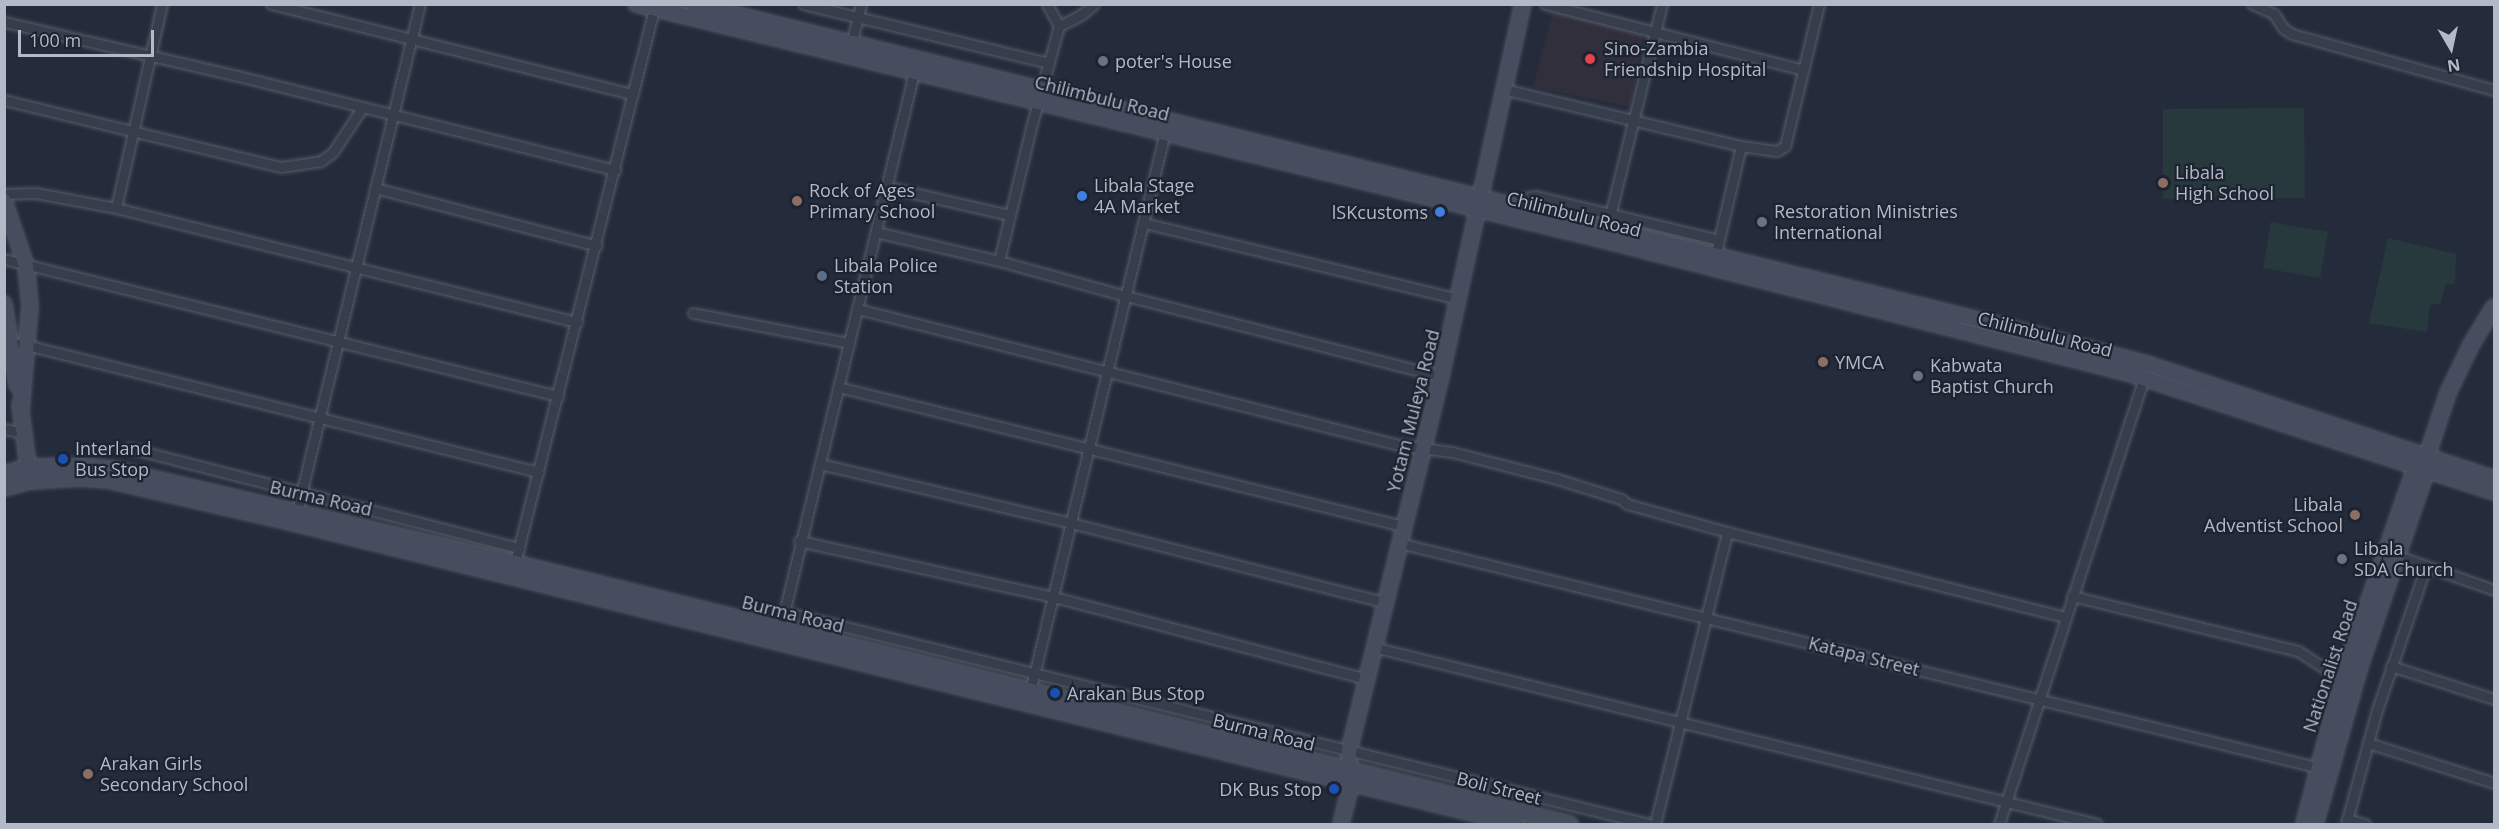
<!DOCTYPE html>
<html>
<head>
<meta charset="utf-8">
<style>
	body { margin:0 }
	#map { position:relative; width:2499px; height:829px; overflow:hidden; background:#242c3b; font-family:"Open Sans",sans-serif }
	div>[style] { position:absolute }
	[style*='--x'] { left:calc(var(--x)*1px); top:calc(var(--y)*1px); width:calc(var(--w)*1px); rotate:calc(var(--a)*1deg) }
	.medical>* { inset:0; background:#322f3c }
	.green>* { inset:0; background:#27393d }
	.roads { filter:drop-shadow(0 0 2px #565c69) drop-shadow(0 0 2px #565c69) }
	.street>* { height:9px; margin:-4.5px; padding:0 4.5px; transform-origin:4.5px; border-radius:4.5px; background:#373e4b }
	.secondary>* { height:14px; margin:-7px; padding:0 7px; transform-origin:7px; border-radius:7px; background:#464d5e }
	.dots>* { width:16px; height:16px; translate:-50% -50%; box-sizing:border-box; border:3px solid #1d2330; border-radius:50% }
	span { translate:-50% -50%; white-space:nowrap; text-align:center; line-height:1.15; -webkit-text-stroke:4.5px #1d2330; paint-order:stroke }
	.poi-label { font-size:18px; color:#b3b9c7 }
	.left { translate:0 -50%; text-align:left }
	.right { translate:-100% -50%; text-align:right }
	.street-label { font-size:18px; color:#b3b9c7 }
	.frame { position:absolute; inset:0; border:6px solid #b3b9c7; pointer-events:none }
	.north { position:absolute; left:2421px; top:18px; width:60px; height:60px; -webkit-text-stroke:4px #1d2330; paint-order:stroke; rotate:171deg; font-size:16px; font-weight:700; line-height:24px; text-align:center; color:#b3b9c7 }
	.north::after { content:''; display:block; margin:auto; width:21px; height:27px; background:#b3b9c7; clip-path:polygon(50% 0,100% 100%,50% 72%,0 100%) }
	.scale { position:absolute; left:18px; top:30px; width:136px; height:27px; box-sizing:border-box; border:3px solid #b3b9c7; border-top:0; padding-left:8px; font-size:18px; line-height:21px; white-space:nowrap; color:#b3b9c7; -webkit-text-stroke:4px #1d2330; paint-order:stroke }
</style>
</head>
<body>
<div id="map">
	<div class="medical">
		<i style="clip-path:polygon(1553px 11px,1644px 31px,1630px 107px,1533px 87px)"></i>
	</div>
	<div class="green">
		<i style="clip-path:polygon(2304px 108px,2305px 198px,2163px 199px,2163px 109px)"></i>
		<i style="clip-path:polygon(2271px 222px,2328px 232px,2320px 278px,2263px 268px)"></i>
		<i style="clip-path:polygon(2388px 238px,2456px 254px,2455px 283px,2445px 285px,2441px 303px,2430px 305px,2427px 332px,2369px 323px)"></i>
	</div>
	<div class="roads">
		<div class="street">
			<i style="--x:271;--y:4;--w:373;--a:14"></i>
			<i style="--x:803;--y:4;--w:253;--a:13.5"></i>
			<i style="--x:1545;--y:4;--w:266;--a:14.3"></i>
			<i style="--x:2252;--y:4;--w:24;--a:24"></i>
			<i style="--x:2274;--y:14;--w:17;--a:57"></i>
			<i style="--x:2283;--y:28;--w:11;--a:34"></i>
			<i style="--x:2292;--y:34;--w:210;--a:15.5"></i>
			<i style="--x:4;--y:22;--w:236;--a:13"></i>
			<i style="--x:234;--y:75;--w:393;--a:14"></i>
			<i style="--x:1059;--y:26;--w:25;--a:-27"></i>
			<i style="--x:1081;--y:15;--w:17;--a:-40"></i>
			<i style="--x:851;--y:45;--w:42;--a:-76.3"></i>
			<i style="--x:1503;--y:89;--w:245;--a:13.5"></i>
			<i style="--x:1741;--y:146;--w:36;--a:8"></i>
			<i style="--x:1777;--y:151;--w:9;--a:-32"></i>
			<i style="--x:1785;--y:146;--w:146;--a:-76.5"></i>
			<i style="--x:4;--y:100;--w:285;--a:13.6"></i>
			<i style="--x:281;--y:167;--w:40;--a:-8.5"></i>
			<i style="--x:321;--y:161;--w:15;--a:-37"></i>
			<i style="--x:333;--y:152;--w:53;--a:-56.6"></i>
			<i style="--x:887;--y:187;--w:125;--a:12.9"></i>
			<i style="--x:375;--y:188;--w:229;--a:14.6"></i>
			<i style="--x:4;--y:194;--w:32;--a:-2"></i>
			<i style="--x:36;--y:193;--w:81;--a:10.6"></i>
			<i style="--x:116;--y:208;--w:475;--a:13.9"></i>
			<i style="--x:1520;--y:207;--w:10;--a:-61"></i>
			<i style="--x:1525;--y:198;--w:10;--a:-11"></i>
			<i style="--x:1535;--y:196;--w:189;--a:13.4"></i>
			<i style="--x:116;--y:208;--w:209;--a:-77.3"></i>
			<i style="--x:1144;--y:223;--w:324;--a:13.6"></i>
			<i style="--x:876;--y:232;--w:126;--a:13.3"></i>
			<i style="--x:999;--y:261;--w:132;--a:15.4"></i>
			<i style="--x:1126;--y:296;--w:325;--a:14.3"></i>
			<i style="--x:1606;--y:232;--w:235;--a:-76.2"></i>
			<i style="--x:4;--y:259;--w:571;--a:13.89"></i>
			<i style="--x:999;--y:261;--w:141;--a:-76.5"></i>
			<i style="--x:1032;--y:124;--w:102;--a:-74.6"></i>
			<i style="--x:1059;--y:26;--w:25;--a:-119"></i>
			<i style="--x:1714;--y:261;--w:118;--a:-76.8"></i>
			<i style="--x:858;--y:309;--w:558;--a:14.11"></i>
			<i style="--x:1399;--y:445;--w:53;--a:7.5"></i>
			<i style="--x:1452;--y:452;--w:108;--a:14.4"></i>
			<i style="--x:1557;--y:479;--w:67;--a:17.4"></i>
			<i style="--x:1621;--y:499;--w:8;--a:40"></i>
			<i style="--x:1627;--y:504;--w:104;--a:15.6"></i>
			<i style="--x:1727;--y:532;--w:349;--a:14.1"></i>
			<i style="--x:693;--y:313;--w:159;--a:10.9"></i>
			<i style="--x:12;--y:343;--w:14;--a:8"></i>
			<i style="--x:26;--y:345;--w:528;--a:13.93"></i>
			<i style="--x:838;--y:387;--w:582;--a:13.82"></i>
			<i style="--x:4;--y:429;--w:19;--a:12"></i>
			<i style="--x:129;--y:448;--w:403;--a:14.4"></i>
			<i style="--x:820;--y:464;--w:258;--a:13.2"></i>
			<i style="--x:1071;--y:523;--w:323;--a:14.2"></i>
			<i style="--x:296;--y:515;--w:526;--a:-76.36"></i>
			<i style="--x:799;--y:541;--w:261;--a:12.4"></i>
			<i style="--x:1054;--y:597;--w:323;--a:14.7"></i>
			<i style="--x:1399;--y:543;--w:952;--a:13.73"></i>
			<i style="--x:2392;--y:554;--w:108;--a:19.4"></i>
			<i style="--x:514;--y:567;--w:575;--a:-75.92"></i>
			<i style="--x:2072;--y:596;--w:233;--a:13.7"></i>
			<i style="--x:2298;--y:651;--w:35;--a:33"></i>
			<i style="--x:2327;--y:670;--w:22;--a:16"></i>
			<i style="--x:785;--y:612;--w:890;--a:13.79"></i>
			<i style="--x:779;--y:634;--w:578;--a:-76.49"></i>
			<i style="--x:1373;--y:647;--w:745;--a:13.74"></i>
			<i style="--x:2391;--y:666;--w:108;--a:17.8"></i>
			<i style="--x:1029;--y:696;--w:580;--a:-76.44"></i>
			<i style="--x:2368;--y:743;--w:132;--a:17.6"></i>
			<i style="--x:2347;--y:819;--w:19;--a:16"></i>
			<i style="--x:1655;--y:824;--w:301;--a:-76.1"></i>
			<i style="--x:1999;--y:824;--w:469;--a:-72"></i>
			<i style="--x:2346;--y:824;--w:118;--a:-74.8"></i>
			<i style="--x:2377;--y:710;--w:152;--a:-71.2"></i>
		</div>
		<div class="secondary">
			<i style="--x:636;--y:4;--w:996;--a:13.7"></i>
			<i style="--x:1604;--y:240;--w:541;--a:14.24"></i>
			<i style="--x:2128;--y:373;--w:385;--a:18"></i>
			<i style="--x:693;--y:4;--w:1361;--a:13.81"></i>
			<i style="--x:2015;--y:329;--w:137;--a:14.9"></i>
			<i style="--x:2147;--y:364;--w:366;--a:18.3"></i>
			<i style="--x:4;--y:201;--w:69;--a:71.3"></i>
			<i style="--x:26;--y:266;--w:40;--a:84.3"></i>
			<i style="--x:30;--y:306;--w:106;--a:94.9"></i>
			<i style="--x:4;--y:304;--w:82;--a:80.9"></i>
			<i style="--x:20;--y:404;--w:71;--a:82.7"></i>
			<i style="--x:4;--y:474;--w:25;--a:-16"></i>
			<i style="--x:28;--y:467;--w:55;--a:-1"></i>
			<i style="--x:83;--y:466;--w:30;--a:6"></i>
			<i style="--x:113;--y:469;--w:413;--a:13.2"></i>
			<i style="--x:515;--y:563;--w:1087;--a:13.9"></i>
			<i style="--x:4;--y:488;--w:28;--a:-15"></i>
			<i style="--x:31;--y:481;--w:49;--a:-3.5"></i>
			<i style="--x:80;--y:478;--w:28;--a:4"></i>
			<i style="--x:108;--y:480;--w:191;--a:13"></i>
			<i style="--x:294;--y:523;--w:1259;--a:13.83"></i>
			<i style="--x:1341;--y:824;--w:33;--a:-76"></i>
			<i style="--x:1349;--y:792;--w:41;--a:-90"></i>
			<i style="--x:1349;--y:751;--w:386;--a:-76.2"></i>
			<i style="--x:1441;--y:376;--w:381;--a:-77.6"></i>
			<i style="--x:2304;--y:824;--w:154;--a:-75.3"></i>
			<i style="--x:2343;--y:675;--w:219;--a:-70.8"></i>
			<i style="--x:2415;--y:468;--w:8;--a:-45"></i>
			<i style="--x:2315;--y:824;--w:167;--a:-74.1"></i>
			<i style="--x:2361;--y:663;--w:202;--a:-71.2"></i>
			<i style="--x:2426;--y:472;--w:22;--a:-82"></i>
			<i style="--x:2429;--y:450;--w:60;--a:-71.6"></i>
			<i style="--x:2448;--y:393;--w:53;--a:-64.4"></i>
			<i style="--x:2471;--y:345;--w:44;--a:-58.8"></i>
		</div>
	</div>
	<div class="dots">
		<i style="left:1590px;top:59px;background:#e0444e"></i>
		<i style="left:1103px;top:61px;background:#6b7280"></i>
		<i style="left:2163px;top:183px;background:#8d6e63"></i>
		<i style="left:1082px;top:196px;background:#3f7fe0"></i>
		<i style="left:797px;top:201px;background:#8d6e63"></i>
		<i style="left:1440px;top:212px;background:#3f7fe0"></i>
		<i style="left:1762px;top:222px;background:#6b7280"></i>
		<i style="left:822px;top:276px;background:#5c6f8a"></i>
		<i style="left:1823px;top:362px;background:#8d6e63"></i>
		<i style="left:1918px;top:376px;background:#6b7280"></i>
		<i style="left:63px;top:459px;background:#1a4fb4"></i>
		<i style="left:2355px;top:515px;background:#8d6e63"></i>
		<i style="left:2342px;top:559px;background:#6b7280"></i>
		<i style="left:1055px;top:693px;background:#1a4fb4"></i>
		<i style="left:88px;top:774px;background:#8d6e63"></i>
		<i style="left:1334px;top:789px;background:#1a4fb4"></i>
	</div>
	<div class="poi-label">
		<span class="left" style="left:1604px;top:59px">Sino-Zambia<br>Friendship Hospital</span>
		<span class="left" style="left:1115px;top:61px">poter's House</span>
		<span class="left" style="left:2175px;top:183px">Libala<br>High School</span>
		<span class="left" style="left:1094px;top:196px">Libala Stage<br>4A Market</span>
		<span class="left" style="left:809px;top:201px">Rock of Ages<br>Primary School</span>
		<span class="right" style="left:1428px;top:212px">lSKcustoms</span>
		<span class="left" style="left:1774px;top:222px">Restoration Ministries<br>International</span>
		<span class="left" style="left:834px;top:276px">Libala Police<br>Station</span>
		<span class="left" style="left:1835px;top:362px">YMCA</span>
		<span class="left" style="left:1930px;top:376px">Kabwata<br>Baptist Church</span>
		<span class="left" style="left:75px;top:459px">Interland<br>Bus Stop</span>
		<span class="right" style="left:2343px;top:515px">Libala<br>Adventist School</span>
		<span class="left" style="left:2354px;top:559px">Libala<br>SDA Church</span>
		<span class="left" style="left:1067px;top:693px">Arakan Bus Stop</span>
		<span class="left" style="left:100px;top:774px">Arakan Girls<br>Secondary School</span>
		<span class="right" style="left:1322px;top:789px">DK Bus Stop</span>
	</div>
	<div class="street-label">
		<span style="left:1102px;top:98px;rotate:14deg">Chilimbulu Road</span>
		<span style="left:1574px;top:214px;rotate:14deg">Chilimbulu Road</span>
		<span style="left:2045px;top:334px;rotate:14deg">Chilimbulu Road</span>
		<span style="left:1413px;top:411px;rotate:-76deg">Yotam Muleya Road</span>
		<span style="left:321px;top:498px;rotate:13deg">Burma Road</span>
		<span style="left:793px;top:614px;rotate:14deg">Burma Road</span>
		<span style="left:1864px;top:656px;rotate:14deg">Katapa Street</span>
		<span style="left:2330px;top:666px;rotate:-72deg">Nationalist Road</span>
		<span style="left:1264px;top:732px;rotate:14deg">Burma Road</span>
		<span style="left:1499px;top:788px;rotate:14deg">Boli Street</span>
	</div>
	<div class="frame"></div>
	<div class="north">N</div>
	<div class="scale">100 m</div>
</div>
</body>
</html>
